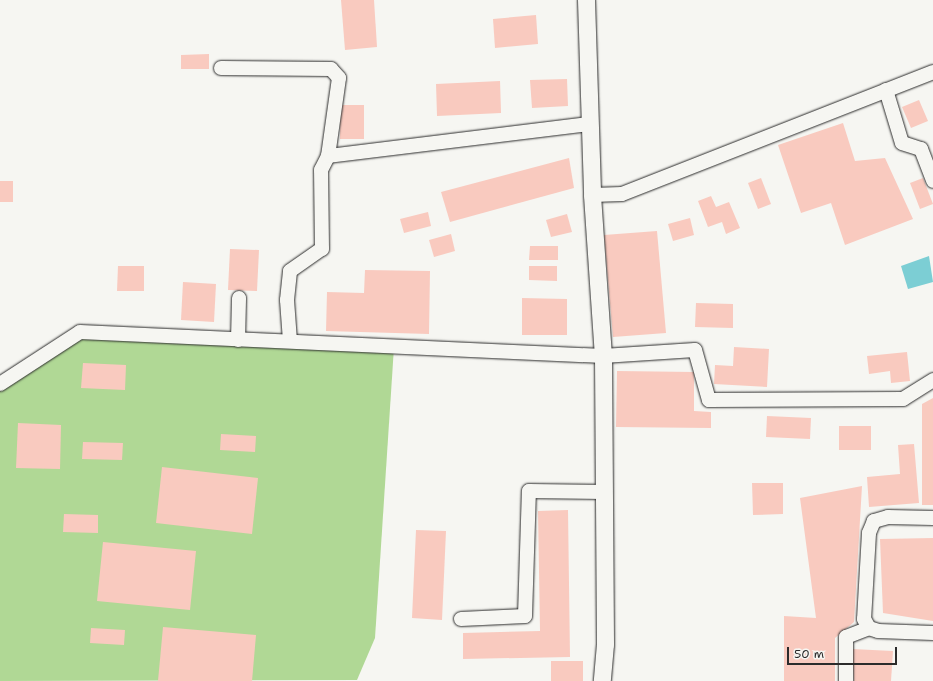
<!DOCTYPE html>
<html>
<head>
<meta charset="utf-8">
<style>
	body { margin:0 }
	#map { position:relative; width:933px; height:681px; overflow:hidden; background:#f6f6f2; font-family:"Shantell Sans",sans-serif }
	div>[style] { position:absolute }
	[style*='--x'] { left:calc(var(--x)*1px); top:calc(var(--y)*1px); width:calc(var(--w)*1px); rotate:calc(var(--a)*1deg) }
	.green>* { inset:0; background:#b0d895 }
	.water>* { inset:0; background:#7cced4 }
	.building>* { inset:0; background:#f9cabf }
	.roads { filter:drop-shadow(0 0 1px #2b2b2b) drop-shadow(0 0 1px #2b2b2b) }
	.minor>* { height:14px; margin:-7px; padding:0 7px; transform-origin:7px; border-radius:7px; background:#f6f6f2 }
	.tertiary>* { height:17px; margin:-8.5px; padding:0 8.5px; transform-origin:8.5px; border-radius:8.5px; background:#f6f6f2 }
	span { translate:-50% -50%; white-space:nowrap; text-align:center; line-height:1.15; -webkit-text-stroke:3px #f6f6f2; paint-order:stroke }
	.scale { position:absolute; left:787px; top:647px; width:110px; height:18px; box-sizing:border-box; border:2px solid #2b2b2b; border-top:0; padding-left:5px; font-size:12px; line-height:14px; white-space:nowrap; color:#2b2b2b; -webkit-text-stroke:3px #f6f6f2; paint-order:stroke }
</style>
</head>
<body>
<div id="map">
	<div class="green">
		<i style="clip-path:polygon(80px 332px,394px 347px,375px 638px,357px 680px,0 681px,0 384px)"></i>
	</div>
	<div class="water">
		<i style="clip-path:polygon(929px 256px,933px 282px,908px 289px,901px 266px)"></i>
	</div>
	<div class="building">
		<i style="clip-path:polygon(341px 0,374px 0,377px 47px,345px 50px)"></i>
		<i style="clip-path:polygon(536px 15px,538px 44px,495px 48px,493px 19px)"></i>
		<i style="clip-path:polygon(209px 54px,209px 69px,181px 69px,181px 55px)"></i>
		<i style="clip-path:polygon(567px 79px,568px 106px,532px 108px,530px 80px)"></i>
		<i style="clip-path:polygon(500px 81px,501px 113px,437px 116px,436px 84px)"></i>
		<i style="clip-path:polygon(919px 100px,928px 121px,911px 128px,902px 107px)"></i>
		<i style="clip-path:polygon(340px 105px,364px 105px,364px 139px,340px 139px)"></i>
		<i style="clip-path:polygon(843px 123px,855px 161px,885px 158px,913px 219px,845px 245px,831px 203px,801px 213px,778px 145px)"></i>
		<i style="clip-path:polygon(569px 158px,574px 188px,450px 222px,441px 192px)"></i>
		<i style="clip-path:polygon(761px 178px,771px 204px,758px 209px,748px 183px)"></i>
		<i style="clip-path:polygon(923px 178px,933px 204px,920px 209px,910px 183px)"></i>
		<i style="clip-path:polygon(0 181px,13px 181px,13px 202px,0 202px)"></i>
		<i style="clip-path:polygon(711px 196px,716px 207px,729px 202px,740px 228px,726px 234px,722px 222px,708px 227px,698px 201px)"></i>
		<i style="clip-path:polygon(428px 212px,431px 226px,404px 233px,400px 219px)"></i>
		<i style="clip-path:polygon(567px 214px,572px 232px,551px 237px,546px 220px)"></i>
		<i style="clip-path:polygon(690px 218px,694px 235px,673px 241px,668px 224px)"></i>
		<i style="clip-path:polygon(657px 231px,666px 333px,613px 337px,604px 235px)"></i>
		<i style="clip-path:polygon(451px 234px,455px 251px,434px 257px,429px 240px)"></i>
		<i style="clip-path:polygon(530px 246px,558px 246px,558px 260px,529px 260px)"></i>
		<i style="clip-path:polygon(230px 249px,259px 250px,257px 291px,228px 290px)"></i>
		<i style="clip-path:polygon(118px 266px,144px 266px,144px 291px,117px 291px)"></i>
		<i style="clip-path:polygon(529px 266px,557px 266px,557px 281px,529px 280px)"></i>
		<i style="clip-path:polygon(365px 270px,430px 271px,429px 334px,326px 331px,327px 292px,364px 293px)"></i>
		<i style="clip-path:polygon(183px 282px,216px 284px,214px 322px,181px 320px)"></i>
		<i style="clip-path:polygon(522px 298px,567px 299px,567px 335px,522px 335px)"></i>
		<i style="clip-path:polygon(696px 303px,733px 304px,733px 328px,695px 327px)"></i>
		<i style="clip-path:polygon(734px 347px,769px 349px,767px 387px,714px 384px,715px 365px,733px 366px)"></i>
		<i style="clip-path:polygon(907px 352px,910px 381px,891px 383px,890px 371px,869px 374px,867px 356px)"></i>
		<i style="clip-path:polygon(83px 363px,126px 365px,125px 390px,81px 388px)"></i>
		<i style="clip-path:polygon(617px 371px,694px 372px,694px 411px,711px 412px,711px 428px,616px 427px)"></i>
		<i style="clip-path:polygon(933px 398px,933px 505px,922px 505px,922px 404px)"></i>
		<i style="clip-path:polygon(767px 416px,811px 418px,810px 439px,766px 437px)"></i>
		<i style="clip-path:polygon(18px 423px,61px 425px,60px 469px,16px 468px)"></i>
		<i style="clip-path:polygon(839px 426px,871px 426px,871px 450px,839px 450px)"></i>
		<i style="clip-path:polygon(221px 434px,256px 436px,255px 452px,220px 450px)"></i>
		<i style="clip-path:polygon(83px 442px,123px 443px,122px 460px,82px 459px)"></i>
		<i style="clip-path:polygon(914px 444px,919px 503px,869px 507px,867px 477px,900px 474px,898px 445px)"></i>
		<i style="clip-path:polygon(162px 467px,258px 478px,252px 534px,156px 523px)"></i>
		<i style="clip-path:polygon(752px 483px,783px 483px,783px 514px,753px 515px)"></i>
		<i style="clip-path:polygon(862px 486px,854px 622px,835px 638px,835px 681px,784px 681px,784px 616px,816px 618px,800px 498px)"></i>
		<i style="clip-path:polygon(568px 510px,570px 657px,463px 659px,463px 633px,540px 631px,538px 511px)"></i>
		<i style="clip-path:polygon(64px 514px,98px 515px,98px 533px,63px 532px)"></i>
		<i style="clip-path:polygon(416px 530px,446px 531px,442px 620px,412px 618px)"></i>
		<i style="clip-path:polygon(933px 538px,933px 621px,883px 613px,880px 539px)"></i>
		<i style="clip-path:polygon(103px 542px,196px 551px,190px 610px,97px 601px)"></i>
		<i style="clip-path:polygon(163px 627px,256px 635px,252px 681px,158px 681px)"></i>
		<i style="clip-path:polygon(91px 628px,125px 630px,124px 645px,90px 643px)"></i>
		<i style="clip-path:polygon(852px 649px,893px 651px,891px 681px,854px 681px)"></i>
		<i style="clip-path:polygon(551px 661px,583px 661px,583px 681px,551px 681px)"></i>
	</div>
	<div class="roads">
		<div class="minor">
			<i style="--x:221;--y:68;--w:110;--a:0.5"></i>
			<i style="--x:331;--y:69;--w:12;--a:48"></i>
			<i style="--x:339;--y:78;--w:79;--a:98"></i>
			<i style="--x:886;--y:90;--w:55;--a:73.2"></i>
			<i style="--x:902;--y:143;--w:20;--a:18"></i>
			<i style="--x:921;--y:149;--w:34;--a:69"></i>
			<i style="--x:592;--y:195;--w:30;--a:-2"></i>
			<i style="--x:622;--y:194;--w:334;--a:-21.4"></i>
			<i style="--x:238;--y:340;--w:42;--a:-88.6"></i>
			<i style="--x:290;--y:341;--w:41;--a:-94.2"></i>
			<i style="--x:287;--y:300;--w:29;--a:-84"></i>
			<i style="--x:290;--y:271;--w:39;--a:-35"></i>
			<i style="--x:322;--y:249;--w:79;--a:-90.7"></i>
			<i style="--x:321;--y:170;--w:16;--a:-63"></i>
			<i style="--x:328;--y:156;--w:264;--a:-7"></i>
			<i style="--x:0;--y:384;--w:95;--a:-33"></i>
			<i style="--x:80;--y:332;--w:524;--a:2.63"></i>
			<i style="--x:603;--y:356;--w:92;--a:-3.7"></i>
			<i style="--x:695;--y:350;--w:52;--a:74.4"></i>
			<i style="--x:709;--y:400;--w:194;--a:-0.3"></i>
			<i style="--x:903;--y:399;--w:36;--a:-32"></i>
			<i style="--x:933;--y:518;--w:45;--a:-178.7"></i>
			<i style="--x:888;--y:517;--w:15;--a:164"></i>
			<i style="--x:874;--y:521;--w:13;--a:113"></i>
			<i style="--x:869;--y:533;--w:86;--a:93.3"></i>
			<i style="--x:864;--y:619;--w:10;--a:61"></i>
			<i style="--x:869;--y:628;--w:9;--a:18"></i>
			<i style="--x:878;--y:631;--w:55;--a:2.1"></i>
			<i style="--x:461;--y:619;--w:64;--a:-2.7"></i>
			<i style="--x:525;--y:616;--w:125;--a:-88.2"></i>
			<i style="--x:529;--y:491;--w:75;--a:0.8"></i>
			<i style="--x:846;--y:681;--w:44;--a:-90"></i>
			<i style="--x:846;--y:637;--w:25;--a:-21"></i>
		</div>
		<div class="tertiary">
			<i style="--x:586;--y:0;--w:195;--a:88.2"></i>
			<i style="--x:592;--y:195;--w:161;--a:86.1"></i>
			<i style="--x:603;--y:356;--w:288;--a:89.6"></i>
			<i style="--x:605;--y:644;--w:37;--a:95"></i>
		</div>
	</div>
	<div class="scale">50 m</div>
</div>
</body>
</html>
